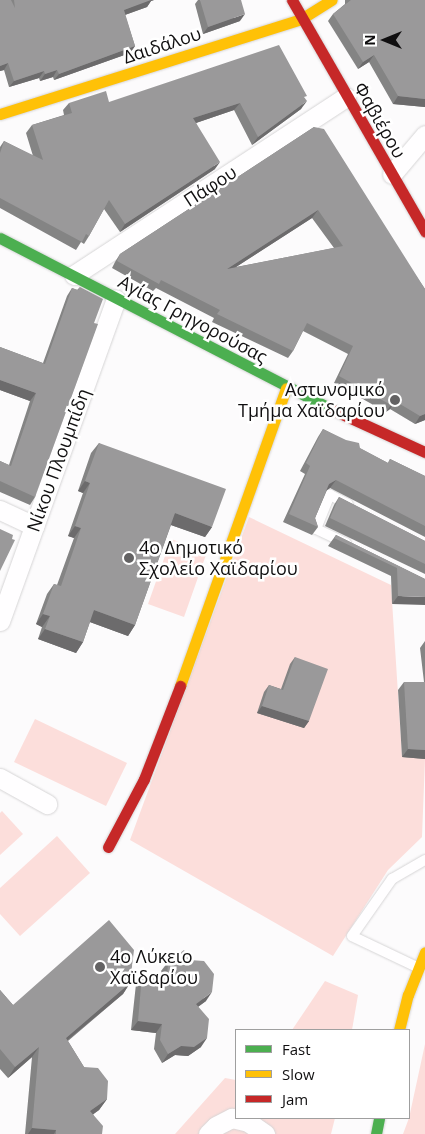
<!DOCTYPE html>
<html>
<head>
<meta charset="utf-8">
<style>
	body { margin:0 }
	#map { position:relative; width:425px; height:1134px; overflow:hidden; background:#fcfbfc; font-family:"Open Sans",sans-serif }
	div>[style] { position:absolute }
	[style*='--x'] { left:calc(var(--x)*1px); top:calc(var(--y)*1px); width:calc(var(--w)*1px); rotate:calc(var(--a)*1deg) }
	.green>* { inset:0; background:#fcdedb }
	.roads { filter:drop-shadow(0 0 1px #d6d5d6) drop-shadow(0 0 1px #d6d5d6) }
	.lane>* { height:10px; margin:-5px; padding:0 5px; transform-origin:5px; border-radius:5px; background:#fffeff }
	.street>* { height:19px; margin:-9.5px; padding:0 9.5px; transform-origin:9.5px; border-radius:9.5px; background:#fffeff }
	.fast>* { height:11px; margin:-5.5px; padding:0 5.5px; transform-origin:5.5px; border-radius:5.5px; background:#4caf50 }
	.slow>* { height:11px; margin:-5.5px; padding:0 5.5px; transform-origin:5.5px; border-radius:5.5px; background:#ffc107 }
	.jam>* { height:11px; margin:-5.5px; padding:0 5.5px; transform-origin:5.5px; border-radius:5.5px; background:#c62828 }
	.wall>* { inset:0; background:#848484 }
	.shaded-wall>* { inset:0; background:#6c6b6c }
	.building>* { inset:0; background:#9a999a }
	.dots>* { width:14px; height:14px; translate:-50% -50%; box-sizing:border-box; border:2px solid #fff; border-radius:50% }
	span { translate:-50% -50%; white-space:nowrap; text-align:center; line-height:1.15; -webkit-text-stroke:5px #fff; paint-order:stroke }
	.street-label { font-size:18px; color:#100f10 }
	.poi-label { font-size:18px; color:#100f10 }
	.right { translate:-100% -50%; text-align:right }
	.left { translate:0 -50%; text-align:left }
	.legend { position:absolute; left:235px; top:1029px; width:175px; height:90px; box-sizing:border-box; background:#fff; border:1px solid #9f9f9f; margin:0; padding:6px 9px; list-style:none; font-size:15px; color:#100f10 }
	.legend li { display:flex; align-items:center; gap:10px; height:25px }
	.legend b { width:25px; border:1px solid #9f9f9f }
	.north { position:absolute; left:360px; top:15px; width:50px; height:50px; -webkit-text-stroke:4px #fff; paint-order:stroke; rotate:270deg; font-size:14px; font-weight:700; line-height:20px; text-align:center; color:#100f10 }
	.north::after { content:''; display:block; margin:auto; width:18px; height:22px; background:#100f10; clip-path:polygon(50% 0,100% 100%,50% 72%,0 100%) }
</style>
</head>
<body>
<div id="map">
	<div class="green">
		<i style="clip-path:polygon(249px 517px,391px 585px,402px 756px,425px 759px,422px 837px,388px 870px,333px 956px,130px 840px)"></i>
		<i style="clip-path:polygon(171px 539px,207px 552px,184px 617px,148px 604px)"></i>
		<i style="clip-path:polygon(35px 719px,127px 763px,106px 806px,14px 762px)"></i>
		<i style="clip-path:polygon(2px 811px,23px 834px,0 855px,0 813px)"></i>
		<i style="clip-path:polygon(57px 836px,90px 873px,20px 936px,0 914px,0 888px)"></i>
		<i style="clip-path:polygon(325px 981px,358px 995px,352px 1030px,292px 1030px)"></i>
		<i style="clip-path:polygon(425px 1044px,425px 1134px,403px 1134px,409px 1118px)"></i>
		<i style="clip-path:polygon(225px 1078px,236px 1080px,236px 1118px,335px 1118px,331px 1134px,175px 1134px)"></i>
	</div>
	<div class="roads">
		<div class="lane">
			<i style="--x:346;--y:543;--w:33;--a:-155"></i>
			<i style="--x:316;--y:529;--w:37;--a:-68"></i>
			<i style="--x:330;--y:495;--w:20;--a:27"></i>
			<i style="--x:419;--y:968;--w:74;--a:-154.5"></i>
			<i style="--x:352;--y:936;--w:70;--a:-54.9"></i>
			<i style="--x:392;--y:879;--w:38;--a:-30"></i>
		</div>
		<div class="street">
			<i style="--x:392;--y:174;--w:51;--a:-49.8"></i>
			<i style="--x:74;--y:275;--w:325;--a:-33.2"></i>
			<i style="--x:0;--y:510;--w:38;--a:25"></i>
			<i style="--x:0;--y:621;--w:342;--a:-70.2"></i>
			<i style="--x:0;--y:778;--w:54;--a:29"></i>
			<i style="--x:208;--y:1134;--w:11;--a:-45"></i>
			<i style="--x:216;--y:1126;--w:18;--a:-27"></i>
			<i style="--x:232;--y:1118;--w:16;--a:14"></i>
			<i style="--x:248;--y:1122;--w:21;--a:35"></i>
		</div>
		<div class="fast">
			<i style="--x:0;--y:238;--w:373;--a:27.3"></i>
			<i style="--x:376;--y:1134;--w:16;--a:-79"></i>
		</div>
		<div class="slow">
			<i style="--x:0;--y:114;--w:316;--a:-17.5"></i>
			<i style="--x:301;--y:19;--w:36;--a:-32"></i>
			<i style="--x:180;--y:686;--w:316;--a:-70.4"></i>
			<i style="--x:399;--y:1030;--w:36;--a:-76"></i>
			<i style="--x:408;--y:995;--w:46;--a:-68.4"></i>
		</div>
		<div class="jam">
			<i style="--x:292;--y:0;--w:267;--a:60.1"></i>
			<i style="--x:331;--y:409;--w:103;--a:24.6"></i>
			<i style="--x:108;--y:847;--w:77;--a:-62.1"></i>
			<i style="--x:144;--y:779;--w:100;--a:-68.8"></i>
		</div>
	</div>
	<div class="wall">
		<i style="clip-path:polygon(0 0,154px 0,151px 1px,147px 7px,125px 15px,135px 46px,130px 53px,54px 80px,53px 77px,40px 81px,39px 78px,9px 87px,4px 70px,0 71px)"></i>
		<i style="clip-path:polygon(198px 0,200px 0,240px 21px,203px 34px,195px 4px)"></i>
		<i style="clip-path:polygon(345px 0,425px 0,425px 107px,393px 104px,369px 62px,358px 69px,328px 21px,333px 14px,345px 4px)"></i>
		<i style="clip-path:polygon(305px 98px,301px 109px,252px 145px,234px 110px,196px 123px,215px 169px,120px 232px,104px 209px,89px 236px,84px 244px,81px 242px,76px 250px,0 208px,0 147px,4px 141px,33px 156px,26px 133px,32px 125px,64px 115px,63px 110px,69px 103px)"></i>
		<i style="clip-path:polygon(evenodd,314px 127px,425px 289px,425px 420px,415px 424px,390px 409px,386px 412px,334px 383px,348px 354px,303px 331px,293px 351px,288px 358px,212px 322px,214px 318px,156px 288px,153px 291px,112px 268px,115px 262px,120px 254px,314px 127px,312px 218px,334px 248px,236px 267px,312px 218px)"></i>
		<i style="clip-path:polygon(80px 287px,35px 497px,30px 505px,0 492px,0 461px,9px 465px,30px 401px,0 390px,0 347px,43px 363px,67px 296px,72px 288px,77px 290px)"></i>
		<i style="clip-path:polygon(323px 429px,388px 463px,390px 459px,425px 476px,425px 537px,330px 488px,327px 490px,315px 518px,318px 527px,312px 535px,283px 522px,305px 474px,300px 471px,318px 437px)"></i>
		<i style="clip-path:polygon(99px 443px,212px 527px,205px 537px,171px 525px,135px 625px,128px 636px,90px 622px,83px 642px,76px 653px,38px 639px,42px 627px,36px 624px,47px 594px,54px 584px,57px 585px,74px 538px,68px 536px,83px 493px,78px 491px,91px 453px)"></i>
		<i style="clip-path:polygon(339px 497px,425px 541px,425px 574px,325px 526px,334px 505px)"></i>
		<i style="clip-path:polygon(336px 535px,425px 579px,392px 604px,391px 576px,328px 546px)"></i>
		<i style="clip-path:polygon(425px 641px,425px 759px,402px 757px,398px 690px,404px 682px,424px 682px,420px 648px)"></i>
		<i style="clip-path:polygon(295px 657px,309px 721px,304px 728px,257px 713px,264px 692px,269px 685px,281px 689px,290px 664px)"></i>
		<i style="clip-path:polygon(168px 962px,206px 1001px,198px 1007px,201px 1047px,188px 1056px,175px 1055px,162px 1063px,154px 1049px,156px 1033px,131px 1030px,136px 984px,142px 975px,161px 976px,161px 971px)"></i>
		<i style="clip-path:polygon(130px 983px,123px 994px,68px 1041px,84px 1067px,107px 1099px,99px 1110px,93px 1114px,102px 1134px,25px 1134px,32px 1057px,8px 1078px,0 1069px,0 990px,13px 1005px)"></i>
	</div>
	<div class="shaded-wall">
		<i style="clip-path:polygon(148px 0,154px 0,151px 1px,147px 7px,119px 17px,124px 10px)"></i>
		<i style="clip-path:polygon(245px 14px,240px 21px,203px 34px,208px 27px)"></i>
		<i style="clip-path:polygon(135px 46px,130px 53px,54px 80px,59px 74px)"></i>
		<i style="clip-path:polygon(374px 55px,369px 62px,358px 69px,363px 62px)"></i>
		<i style="clip-path:polygon(8px 63px,4px 70px,0 71px,0 66px)"></i>
		<i style="clip-path:polygon(57px 70px,53px 77px,40px 81px,45px 74px)"></i>
		<i style="clip-path:polygon(44px 71px,39px 78px,9px 87px,14px 81px)"></i>
		<i style="clip-path:polygon(398px 96px,425px 99px,425px 107px,393px 104px)"></i>
		<i style="clip-path:polygon(307px 101px,301px 109px,252px 145px,258px 137px)"></i>
		<i style="clip-path:polygon(240px 103px,234px 110px,187px 126px,193px 118px)"></i>
		<i style="clip-path:polygon(220px 162px,215px 169px,120px 232px,125px 224px)"></i>
		<i style="clip-path:polygon(318px 210px,312px 218px,222px 276px,227px 269px)"></i>
		<i style="clip-path:polygon(0 380px,36px 393px,30px 401px,0 390px)"></i>
		<i style="clip-path:polygon(395px 401px,390px 409px,386px 412px,391px 405px)"></i>
		<i style="clip-path:polygon(425px 414px,425px 420px,415px 424px,420px 416px)"></i>
		<i style="clip-path:polygon(336px 480px,330px 488px,324px 492px,329px 484px)"></i>
		<i style="clip-path:polygon(85px 481px,90px 483px,83px 493px,78px 491px)"></i>
		<i style="clip-path:polygon(175px 513px,212px 527px,205px 537px,168px 524px)"></i>
		<i style="clip-path:polygon(75px 526px,81px 528px,74px 538px,68px 536px)"></i>
		<i style="clip-path:polygon(398px 596px,425px 597px,425px 605px,392px 604px)"></i>
		<i style="clip-path:polygon(94px 610px,135px 625px,128px 636px,87px 621px)"></i>
		<i style="clip-path:polygon(43px 614px,50px 616px,42px 627px,36px 624px)"></i>
		<i style="clip-path:polygon(45px 629px,83px 642px,76px 653px,38px 639px)"></i>
		<i style="clip-path:polygon(262px 706px,309px 721px,304px 728px,257px 713px)"></i>
		<i style="clip-path:polygon(408px 749px,425px 750px,425px 759px,402px 757px)"></i>
		<i style="clip-path:polygon(130px 983px,123px 994px,58px 1048px,66px 1038px)"></i>
		<i style="clip-path:polygon(212px 992px,206px 1001px,189px 1013px,196px 1004px)"></i>
		<i style="clip-path:polygon(138px 1021px,162px 1024px,156px 1033px,131px 1030px)"></i>
		<i style="clip-path:polygon(207px 1038px,201px 1047px,188px 1056px,175px 1055px,162px 1063px,168px 1054px,181px 1046px)"></i>
		<i style="clip-path:polygon(39px 1047px,32px 1057px,8px 1078px,15px 1067px)"></i>
		<i style="clip-path:polygon(107px 1099px,99px 1110px,83px 1122px,90px 1111px)"></i>
		<i style="clip-path:polygon(32px 1128px,56px 1130px,54px 1134px,28px 1134px)"></i>
	</div>
	<div class="building">
		<i style="clip-path:polygon(0 0,11px 0,15px 8px,14px 0,151px 0,124px 10px,135px 46px,59px 74px,57px 70px,45px 74px,44px 71px,14px 81px,8px 63px,0 66px)"></i>
		<i style="clip-path:polygon(200px 0,241px 0,245px 14px,208px 27px)"></i>
		<i style="clip-path:polygon(351px 0,425px 0,425px 99px,398px 96px,374px 55px,363px 62px,333px 14px)"></i>
		<i style="clip-path:polygon(279px 45px,307px 96px,304px 97px,307px 101px,258px 137px,240px 103px,193px 118px,220px 162px,125px 224px,109px 200px,89px 236px,86px 234px,82px 242px,0 198px,0 153px,4px 141px,43px 160px,32px 125px,72px 113px,69px 103px,106px 91px,109px 102px)"></i>
		<i style="clip-path:polygon(evenodd,314px 127px,324px 129px,425px 289px,425px 414px,420px 416px,395px 401px,391px 405px,339px 376px,353px 346px,307px 323px,293px 351px,217px 314px,220px 310px,161px 280px,159px 284px,117px 261px,120px 254px,314px 127px,318px 210px,343px 246px,227px 269px,318px 210px)"></i>
		<i style="clip-path:polygon(80px 287px,103px 299px,94px 323px,98px 324px,35px 497px,0 481px,0 461px,11px 466px,36px 393px,0 380px,0 347px,45px 364px,72px 288px,78px 290px)"></i>
		<i style="clip-path:polygon(323px 429px,346px 440px,359px 443px,360px 448px,388px 463px,390px 459px,425px 476px,425px 526px,336px 480px,329px 484px,315px 518px,318px 527px,289px 514px,310px 466px,306px 463px)"></i>
		<i style="clip-path:polygon(99px 443px,226px 489px,212px 527px,175px 513px,135px 625px,94px 610px,83px 642px,45px 629px,50px 616px,43px 614px,54px 584px,61px 586px,81px 528px,75px 526px,90px 483px,85px 481px)"></i>
		<i style="clip-path:polygon(339px 497px,425px 541px,425px 564px,330px 518px)"></i>
		<i style="clip-path:polygon(0 529px,13px 535px,12px 539px,15px 540px,0 571px)"></i>
		<i style="clip-path:polygon(336px 535px,425px 579px,425px 597px,398px 596px,397px 568px,334px 538px)"></i>
		<i style="clip-path:polygon(295px 657px,328px 669px,309px 721px,262px 706px,269px 685px,283px 690px)"></i>
		<i style="clip-path:polygon(404px 682px,425px 682px,425px 750px,408px 749px)"></i>
		<i style="clip-path:polygon(109px 920px,134px 950px,130px 983px,66px 1038px,84px 1067px,98px 1068px,108px 1081px,107px 1099px,90px 1111px,103px 1126px,102px 1134px,56px 1134px,56px 1130px,32px 1128px,39px 1047px,15px 1067px,0 1049px,0 990px,13px 1005px)"></i>
		<i style="clip-path:polygon(184px 950px,189px 960px,204px 961px,214px 974px,212px 992px,196px 1004px,209px 1019px,207px 1038px,194px 1047px,181px 1046px,168px 1054px,160px 1040px,162px 1024px,138px 1021px,142px 975px,167px 977px,168px 962px)"></i>
	</div>
	<div class="dots">
		<i style="left:395px;top:400px;background:#636263"></i>
		<i style="left:129px;top:558px;background:#636263"></i>
		<i style="left:100px;top:967px;background:#636263"></i>
	</div>
	<div class="street-label">
		<span style="left:162px;top:45px;rotate:-18deg">Δαιδάλου</span>
		<span style="left:380px;top:120px;rotate:60deg">Φαβιέρου</span>
		<span style="left:210px;top:186px;rotate:-33deg">Πάφου</span>
		<span style="left:193px;top:319px;rotate:28deg">Αγίας Γρηγορούσας</span>
		<span style="left:58px;top:460px;rotate:-70deg">Νίκου Πλουμπίδη</span>
	</div>
	<div class="poi-label">
		<span class="right" style="left:385px;top:400px">Αστυνομικό<br>Τμήμα Χαϊδαρίου</span>
		<span class="left" style="left:139px;top:558px">4ο Δημοτικό<br>Σχολείο Χαϊδαρίου</span>
		<span class="left" style="left:110px;top:967px">4ο Λύκειο<br>Χαϊδαρίου</span>
	</div>
	<ul class="legend">
	<li><b style="height:6px;background:#4caf50"></b>Fast</li>
	<li><b style="height:6px;background:#ffc107"></b>Slow</li>
	<li><b style="height:6px;background:#c62828"></b>Jam</li>
	</ul>
	<div class="north">N</div>
</div>
</body>
</html>
